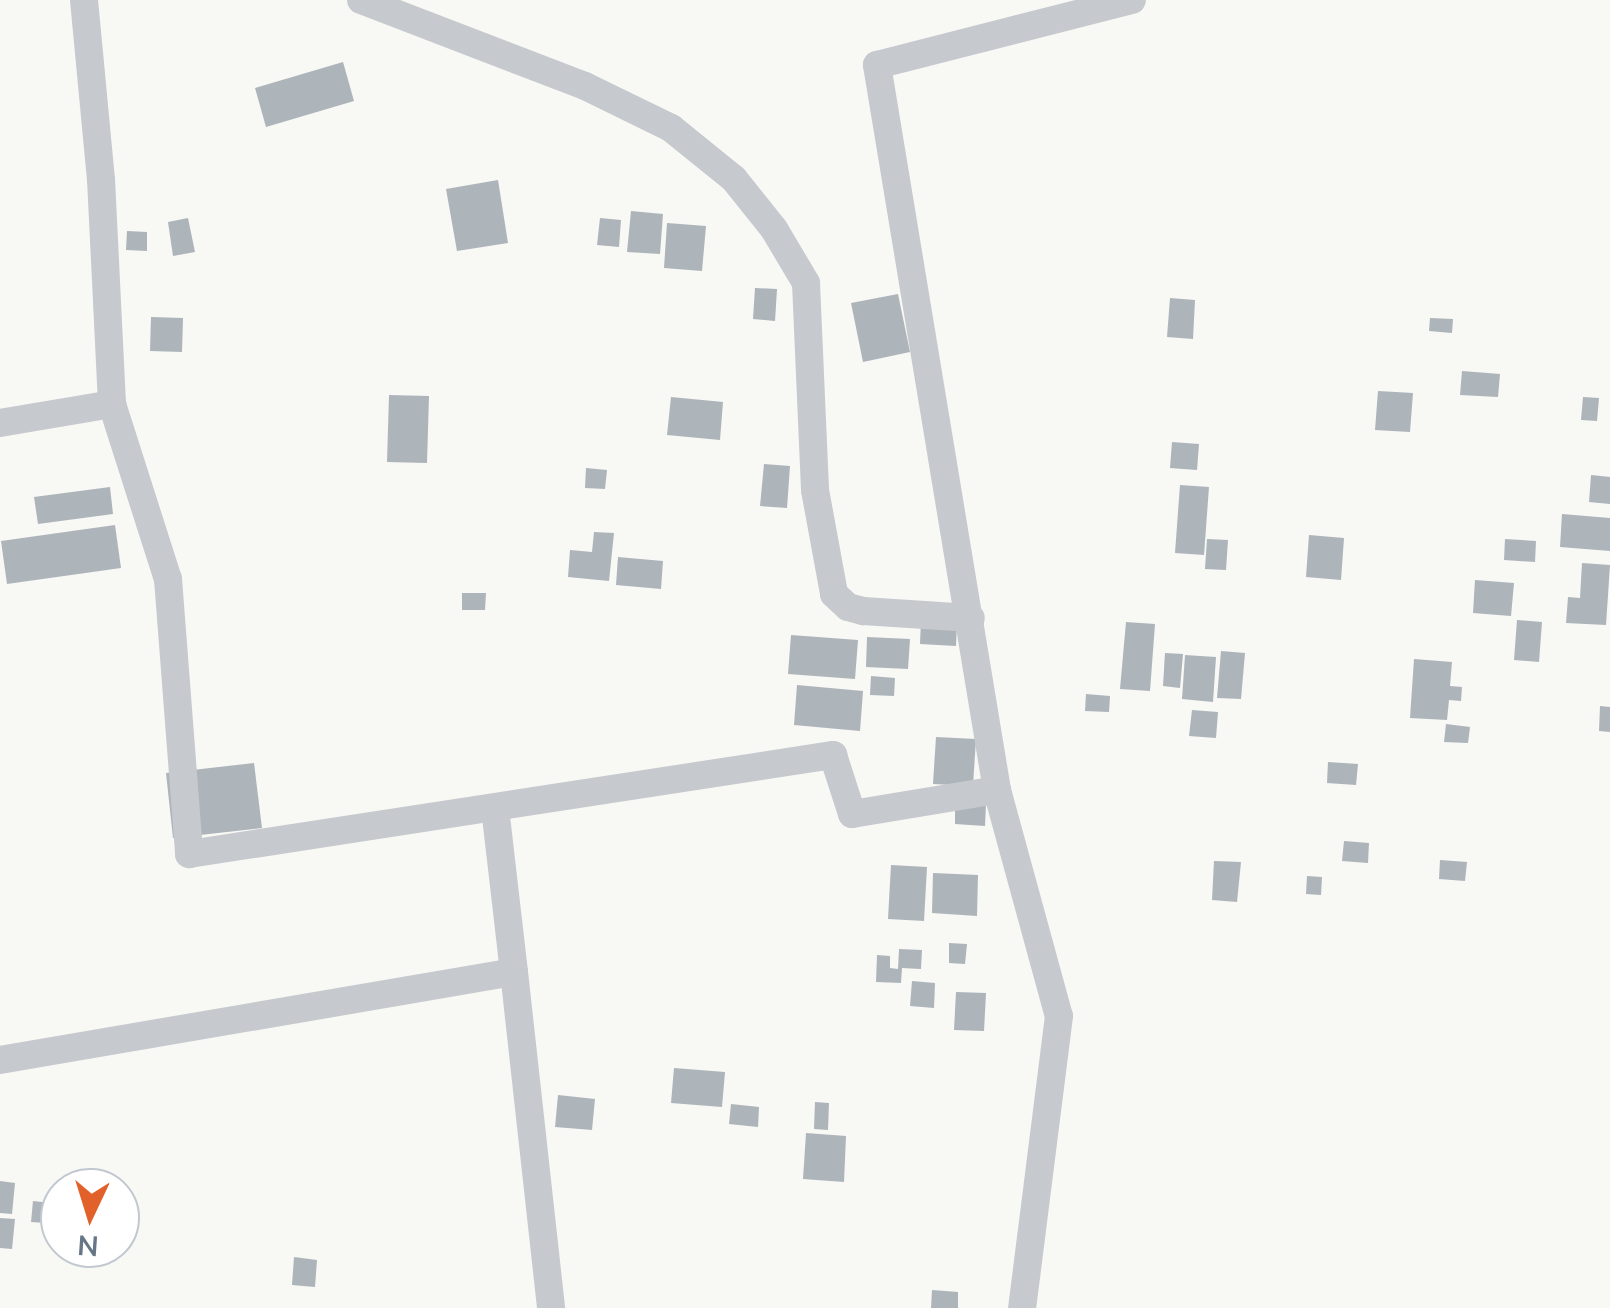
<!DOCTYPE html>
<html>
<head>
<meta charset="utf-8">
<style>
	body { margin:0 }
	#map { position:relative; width:1610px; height:1308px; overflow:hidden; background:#f8f8f5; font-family:Mulish,sans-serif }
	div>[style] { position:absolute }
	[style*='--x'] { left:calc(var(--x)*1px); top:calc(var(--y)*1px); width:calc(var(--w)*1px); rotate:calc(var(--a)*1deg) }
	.building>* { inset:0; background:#adb4ba }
	.street>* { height:28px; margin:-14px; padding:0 14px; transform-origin:14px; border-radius:14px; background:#c6c9cd }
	span { translate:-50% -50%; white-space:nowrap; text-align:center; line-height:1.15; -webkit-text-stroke:10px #fff; paint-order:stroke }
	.north { position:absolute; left:40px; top:1168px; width:100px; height:100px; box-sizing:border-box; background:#fff; border:2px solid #c2c8cf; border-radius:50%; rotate:184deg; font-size:28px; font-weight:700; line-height:40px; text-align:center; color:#677686 }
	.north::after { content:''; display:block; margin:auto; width:35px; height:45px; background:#e2612b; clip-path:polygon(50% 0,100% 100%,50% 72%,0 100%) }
</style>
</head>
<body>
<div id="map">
	<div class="building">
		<i style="clip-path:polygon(343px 62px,354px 101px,266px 127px,255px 88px)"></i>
		<i style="clip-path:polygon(498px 180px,508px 243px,457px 251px,446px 189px)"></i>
		<i style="clip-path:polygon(631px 211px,663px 214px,660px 254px,627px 252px)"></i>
		<i style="clip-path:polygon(188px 218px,195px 252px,173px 256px,168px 222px)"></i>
		<i style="clip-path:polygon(600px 218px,621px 220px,619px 247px,597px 245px)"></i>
		<i style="clip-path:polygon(667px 223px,706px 226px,702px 271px,664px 268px)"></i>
		<i style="clip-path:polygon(127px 231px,147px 232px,147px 251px,126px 250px)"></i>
		<i style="clip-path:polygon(755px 288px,777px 289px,775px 321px,753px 319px)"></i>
		<i style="clip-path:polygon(898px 294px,910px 352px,863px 362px,851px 303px)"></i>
		<i style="clip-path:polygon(1170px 298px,1195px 300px,1193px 339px,1167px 337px)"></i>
		<i style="clip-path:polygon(151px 317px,183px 318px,182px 352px,150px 351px)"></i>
		<i style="clip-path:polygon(1430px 318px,1453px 319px,1452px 333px,1429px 331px)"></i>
		<i style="clip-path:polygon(1462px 371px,1500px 374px,1498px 397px,1460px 395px)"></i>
		<i style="clip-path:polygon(1378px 391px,1413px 393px,1410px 432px,1375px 430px)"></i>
		<i style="clip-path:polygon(389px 395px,429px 396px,427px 463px,387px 462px)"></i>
		<i style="clip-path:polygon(671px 397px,723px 402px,720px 440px,667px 435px)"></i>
		<i style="clip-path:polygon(1583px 397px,1599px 398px,1597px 421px,1581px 420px)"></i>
		<i style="clip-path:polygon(1172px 442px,1199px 444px,1197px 470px,1170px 468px)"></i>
		<i style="clip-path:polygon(764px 464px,790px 466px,787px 508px,760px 506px)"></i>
		<i style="clip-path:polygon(586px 468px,607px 470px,605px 489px,585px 488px)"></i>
		<i style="clip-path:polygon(1591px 475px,1610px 477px,1610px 504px,1589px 502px)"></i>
		<i style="clip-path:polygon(1180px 485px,1209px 487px,1204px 555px,1175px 553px)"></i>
		<i style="clip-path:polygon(110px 487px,113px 514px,38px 524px,34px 497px)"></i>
		<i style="clip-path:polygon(1562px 514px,1610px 518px,1610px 551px,1560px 547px)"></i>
		<i style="clip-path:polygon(115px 525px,121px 568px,7px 584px,1px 541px)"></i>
		<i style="clip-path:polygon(594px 532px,614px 533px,609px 581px,568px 577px,570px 550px,592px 552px)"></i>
		<i style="clip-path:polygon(1309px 535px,1344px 538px,1341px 580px,1306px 577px)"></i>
		<i style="clip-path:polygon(1207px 539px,1228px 540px,1226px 570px,1205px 569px)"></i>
		<i style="clip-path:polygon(1505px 539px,1536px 541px,1535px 562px,1504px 560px)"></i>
		<i style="clip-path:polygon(618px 557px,663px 561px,661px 589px,616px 585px)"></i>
		<i style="clip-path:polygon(1582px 563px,1610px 565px,1606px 625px,1566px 623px,1568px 597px,1580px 598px)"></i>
		<i style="clip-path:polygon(1475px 580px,1514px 583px,1511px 616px,1473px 613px)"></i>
		<i style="clip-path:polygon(462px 593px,486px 593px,485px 610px,462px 610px)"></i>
		<i style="clip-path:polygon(921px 620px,957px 622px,956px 646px,920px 644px)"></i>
		<i style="clip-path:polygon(1517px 620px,1542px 622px,1539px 662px,1514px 660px)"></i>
		<i style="clip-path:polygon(1126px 622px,1155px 624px,1150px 691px,1120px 689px)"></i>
		<i style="clip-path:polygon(791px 635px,858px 640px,855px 679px,788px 674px)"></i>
		<i style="clip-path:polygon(867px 637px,910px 639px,908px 669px,866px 667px)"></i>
		<i style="clip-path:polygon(1221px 651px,1245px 653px,1241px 699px,1217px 698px)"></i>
		<i style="clip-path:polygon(1165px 653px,1183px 654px,1180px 688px,1163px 686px)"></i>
		<i style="clip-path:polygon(1185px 655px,1216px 657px,1213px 702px,1182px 699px)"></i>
		<i style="clip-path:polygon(1414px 659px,1452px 662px,1450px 686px,1462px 687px,1461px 701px,1449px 700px,1447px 720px,1410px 718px)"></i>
		<i style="clip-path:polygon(871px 676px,895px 678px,894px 696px,870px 695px)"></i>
		<i style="clip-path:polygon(797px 685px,863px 691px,860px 731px,794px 725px)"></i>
		<i style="clip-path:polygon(1086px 694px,1110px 696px,1109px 712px,1085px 711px)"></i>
		<i style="clip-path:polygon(1600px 706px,1610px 707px,1610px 732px,1599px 731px)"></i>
		<i style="clip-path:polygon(1192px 710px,1218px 712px,1216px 738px,1189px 736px)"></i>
		<i style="clip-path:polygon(1446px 724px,1470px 727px,1468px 743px,1444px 742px)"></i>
		<i style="clip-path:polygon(936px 737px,976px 739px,973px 786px,933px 784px)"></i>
		<i style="clip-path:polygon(1328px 762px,1358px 764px,1356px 785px,1327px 783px)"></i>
		<i style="clip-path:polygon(254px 763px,262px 828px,173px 838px,166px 773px)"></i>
		<i style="clip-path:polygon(955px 803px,986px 804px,985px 826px,955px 824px)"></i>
		<i style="clip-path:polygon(1344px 841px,1369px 843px,1368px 863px,1342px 861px)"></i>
		<i style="clip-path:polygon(1440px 860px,1467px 862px,1465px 881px,1439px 879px)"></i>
		<i style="clip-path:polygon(1214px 861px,1241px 862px,1237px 902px,1212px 900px)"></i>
		<i style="clip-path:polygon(891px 865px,927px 867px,924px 921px,888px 919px)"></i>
		<i style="clip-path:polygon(933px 873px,978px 875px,977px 916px,932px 913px)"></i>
		<i style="clip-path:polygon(1307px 876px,1322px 877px,1321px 895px,1306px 894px)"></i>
		<i style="clip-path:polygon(949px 943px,967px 944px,965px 964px,949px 963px)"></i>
		<i style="clip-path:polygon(899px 949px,922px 950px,921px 969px,902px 968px,901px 983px,876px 982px,877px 955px,890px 956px,890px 968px,898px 969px)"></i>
		<i style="clip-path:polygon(912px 981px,935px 983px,934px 1008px,910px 1006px)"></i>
		<i style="clip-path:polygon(956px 992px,986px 993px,984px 1031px,954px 1030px)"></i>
		<i style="clip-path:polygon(674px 1068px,725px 1072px,722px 1107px,671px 1103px)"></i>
		<i style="clip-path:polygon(558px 1095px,595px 1099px,592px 1130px,555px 1127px)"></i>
		<i style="clip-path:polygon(815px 1102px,829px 1103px,828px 1130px,814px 1129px)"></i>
		<i style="clip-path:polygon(731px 1104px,759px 1107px,758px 1127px,729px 1124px)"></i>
		<i style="clip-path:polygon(806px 1133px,846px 1136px,844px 1182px,803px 1179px)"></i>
		<i style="clip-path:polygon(0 1181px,15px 1183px,12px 1214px,0 1213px)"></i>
		<i style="clip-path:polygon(33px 1201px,60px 1204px,60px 1224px,31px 1222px)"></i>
		<i style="clip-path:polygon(0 1218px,15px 1219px,12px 1249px,0 1248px)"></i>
		<i style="clip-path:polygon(294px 1257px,317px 1260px,315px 1287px,292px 1285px)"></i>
		<i style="clip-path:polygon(932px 1290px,958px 1292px,958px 1308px,931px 1308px)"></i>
	</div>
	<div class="street">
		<i style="--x:84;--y:0;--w:180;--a:84.6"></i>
		<i style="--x:101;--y:179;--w:225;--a:87.2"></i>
		<i style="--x:112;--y:404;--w:184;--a:72.3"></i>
		<i style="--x:168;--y:579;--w:276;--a:85.6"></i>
		<i style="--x:189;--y:854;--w:652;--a:-8.74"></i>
		<i style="--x:833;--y:755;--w:62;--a:72.1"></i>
		<i style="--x:852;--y:814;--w:147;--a:-9.4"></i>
		<i style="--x:997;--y:790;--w:234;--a:74.7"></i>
		<i style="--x:1059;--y:1016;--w:294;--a:97.2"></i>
		<i style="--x:361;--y:0;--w:240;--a:21"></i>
		<i style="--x:585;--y:86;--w:96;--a:26"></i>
		<i style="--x:671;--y:128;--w:81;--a:39"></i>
		<i style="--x:734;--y:179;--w:64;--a:51.3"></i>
		<i style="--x:774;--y:229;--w:63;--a:59.3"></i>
		<i style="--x:806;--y:283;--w:207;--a:87.5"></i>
		<i style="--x:815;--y:490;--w:106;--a:79.6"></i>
		<i style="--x:834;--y:594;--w:19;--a:43"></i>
		<i style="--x:848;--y:607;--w:16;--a:15"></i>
		<i style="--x:863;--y:611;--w:108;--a:3.7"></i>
		<i style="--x:0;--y:423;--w:114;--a:-9.6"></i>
		<i style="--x:997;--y:790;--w:735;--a:-99.4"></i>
		<i style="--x:877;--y:65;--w:263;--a:-14.3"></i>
		<i style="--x:514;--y:972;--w:338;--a:83.7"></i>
		<i style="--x:0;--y:1060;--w:521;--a:-9.72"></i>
		<i style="--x:514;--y:972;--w:165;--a:-96.6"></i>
	</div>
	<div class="north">N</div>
</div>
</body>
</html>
